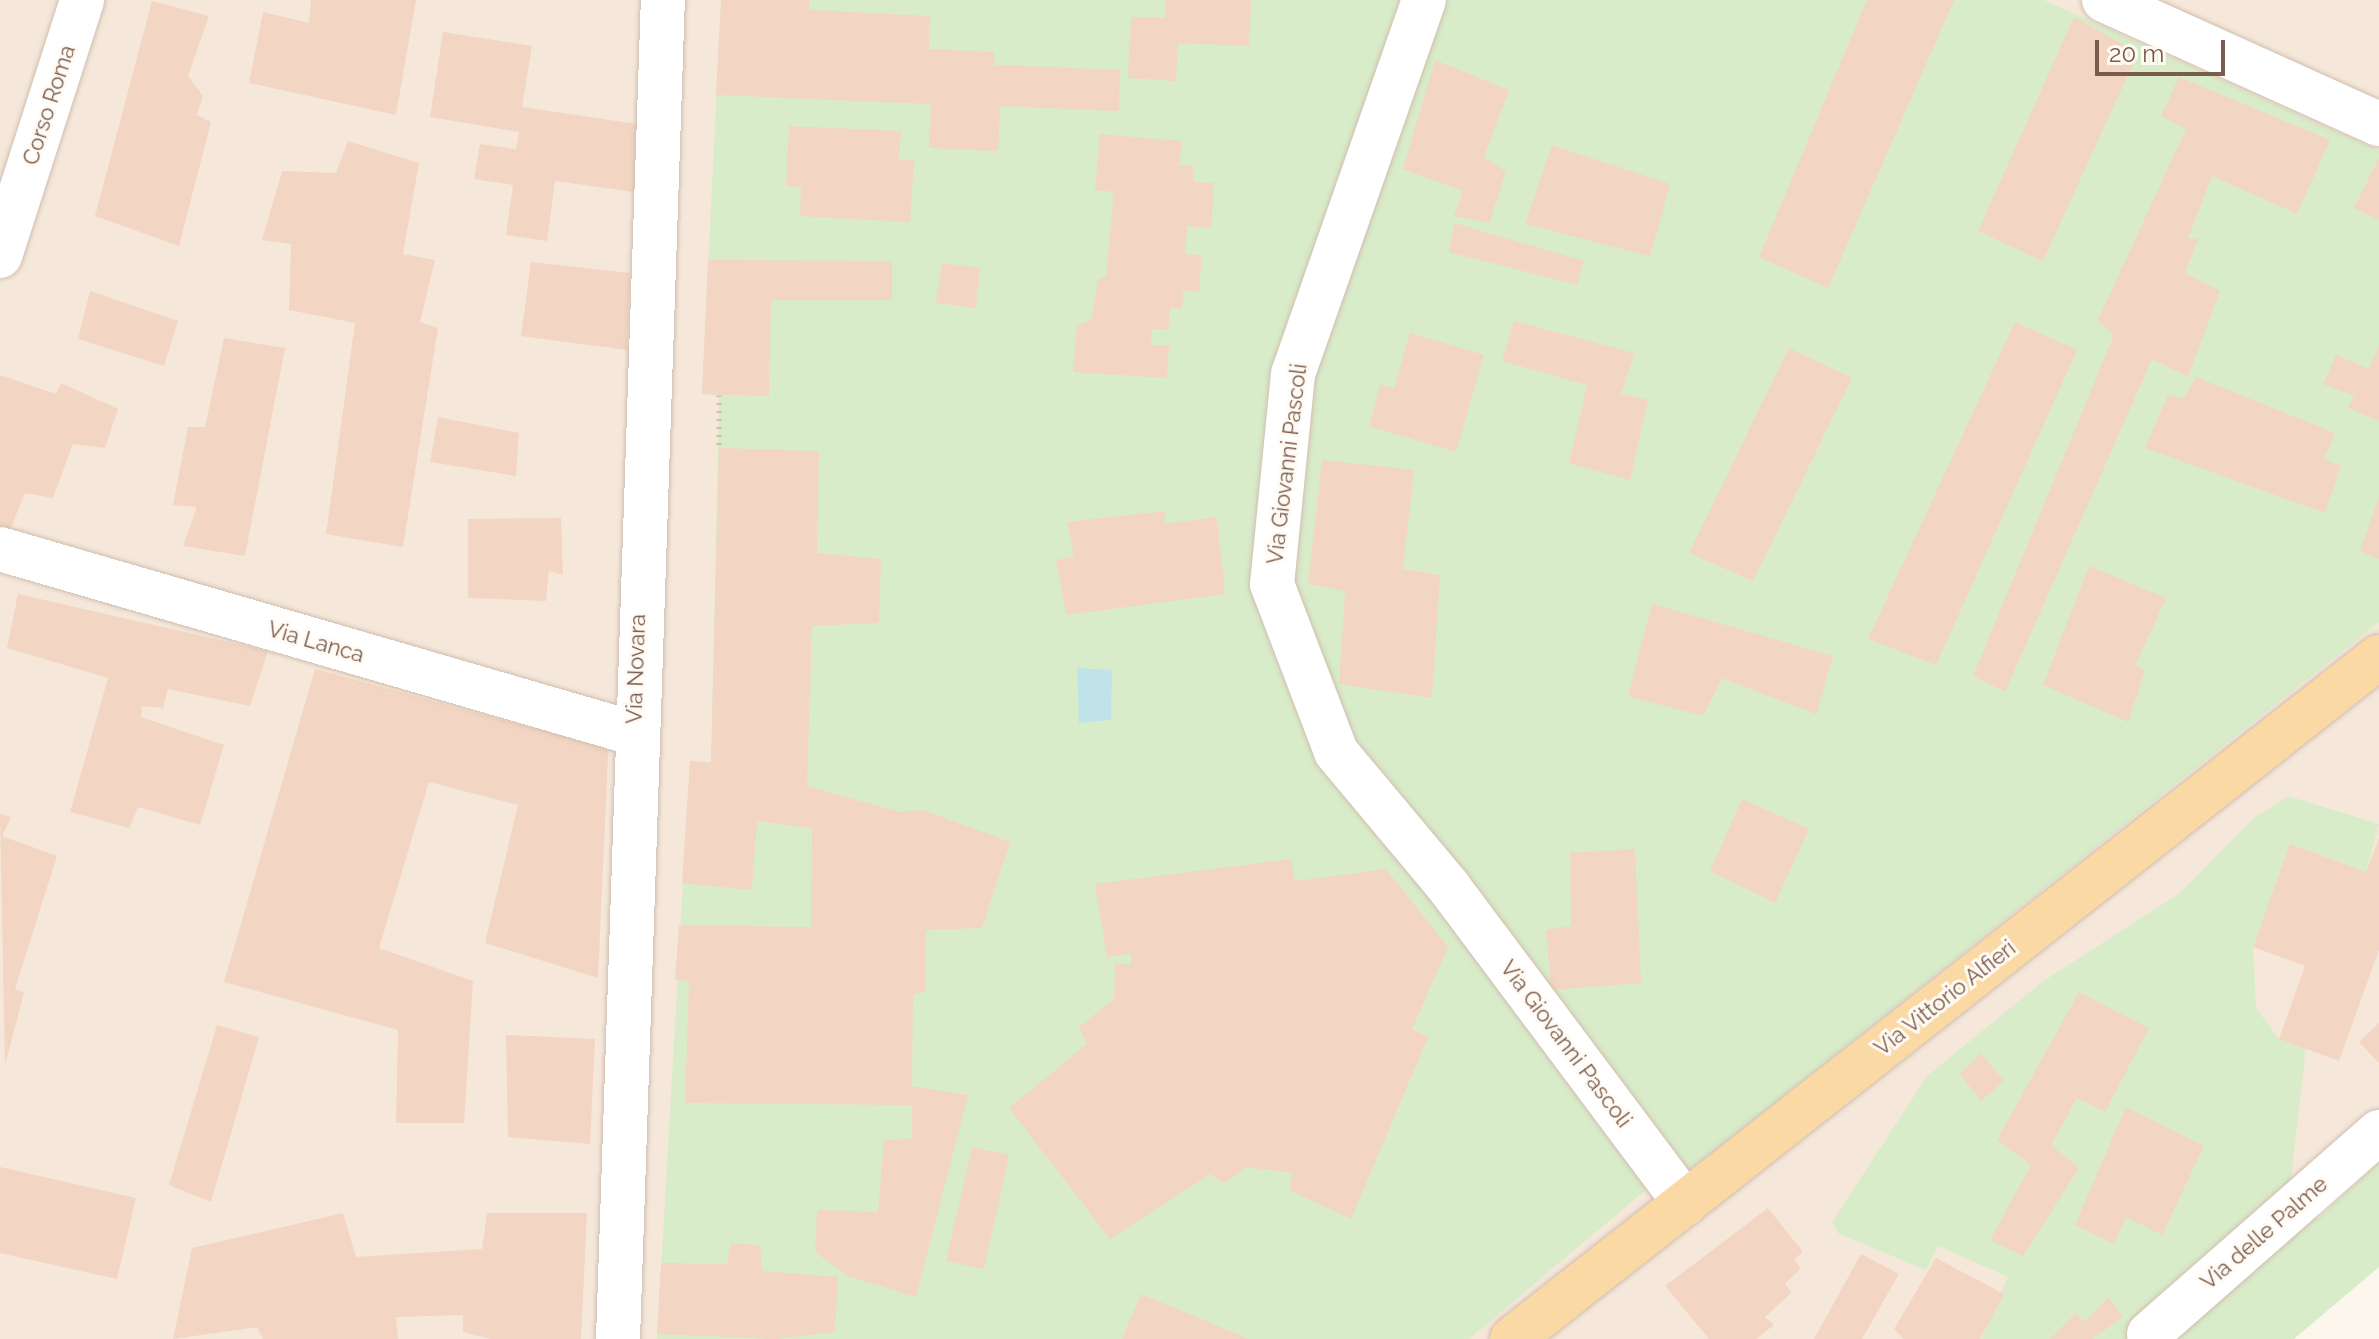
<!DOCTYPE html>
<html>
<head>
<meta charset="utf-8">
<style>
	body { margin:0 }
	#map { position:relative; width:2379px; height:1339px; overflow:hidden; background:#fdf6ec; font-family:Raleway,sans-serif }
	div>[style] { position:absolute }
	[style*='--x'] { left:calc(var(--x)*1px); top:calc(var(--y)*1px); width:calc(var(--w)*1px); rotate:calc(var(--a)*1deg) }
	.residential>* { inset:0; background:#f5e8da }
	.green>* { inset:0; background:#d8ecc9 }
	.water>* { inset:0; background:#bfe3e8 }
	.building>* { inset:0; background:#f3d5c3 }
	.path>* { height:5px; margin-top:-2.5px; transform-origin:0; background:repeating-linear-gradient(90deg,#d9b8a5 0 2px,transparent 0 8px) }
	.roads { filter:drop-shadow(0 0 2px #d1beb0) drop-shadow(0 0 2px #d1beb0) }
	.minor>* { height:44px; margin:-22px; padding:0 22px; transform-origin:22px; border-radius:22px; background:#fff }
	.major>* { height:44px; margin:-22px; padding:0 22px; transform-origin:22px; border-radius:22px; background:#fbd9a5 }
	span { translate:-50% -50%; white-space:nowrap; text-align:center; line-height:1.15; -webkit-text-stroke:6px #fffaf3; paint-order:stroke }
	.street-label { font-size:22px; color:#7a5c4d }
	.scale { position:absolute; left:2095px; top:40px; width:130px; height:36px; box-sizing:border-box; border:4px solid #7a5c4d; border-top:0; padding-left:10px; font-size:24px; line-height:28px; white-space:nowrap; color:#7a5c4d; -webkit-text-stroke:6px #fffaf3; paint-order:stroke }
</style>
</head>
<body>
<div id="map">
	<div class="residential">
		<i style="clip-path:polygon(0 0,2379px 0,2379px 1134px,2150px 1339px,0 1339px)"></i>
	</div>
	<div class="green">
		<i style="clip-path:polygon(721px 0,2044px 0,2379px 151px,2379px 622px,1698px 1164px,1648px 1188px,1469px 1339px,657px 1339px,690px 761px,711px 762px,719px 396px,702px 394px)"></i>
		<i style="clip-path:polygon(2288px 796px,2379px 824px,2366px 872px,2290px 844px,2253px 947px,2256px 1008px,2279px 1039px,2306px 1049px,2291px 1178px,2317px 1219px,2379px 1162px,2379px 1267px,2294px 1339px,1981px 1339px,2008px 1277px,1938px 1246px,1926px 1270px,1839px 1234px,1832px 1222px,1927px 1076px,2042px 982px,2180px 893px,2253px 819px)"></i>
	</div>
	<div class="water">
		<i style="clip-path:polygon(1077px 668px,1112px 670px,1111px 720px,1079px 723px)"></i>
	</div>
	<div class="building">
		<i style="clip-path:polygon(311px 0,416px 0,396px 115px,249px 83px,263px 12px,309px 23px)"></i>
		<i style="clip-path:polygon(721px 0,809px 0,809px 10px,930px 16px,929px 49px,994px 52px,994px 65px,1120px 70px,1119px 111px,1000px 106px,998px 151px,929px 148px,931px 104px,716px 95px)"></i>
		<i style="clip-path:polygon(1166px 0,1251px 0,1249px 46px,1178px 43px,1176px 81px,1128px 78px,1131px 17px,1165px 18px)"></i>
		<i style="clip-path:polygon(1867px 0,1954px 0,1828px 288px,1759px 257px)"></i>
		<i style="clip-path:polygon(152px 1px,209px 16px,188px 76px,203px 96px,197px 115px,211px 122px,179px 246px,95px 216px)"></i>
		<i style="clip-path:polygon(2074px 17px,2138px 53px,2043px 261px,1978px 231px)"></i>
		<i style="clip-path:polygon(443px 32px,532px 46px,522px 107px,637px 124px,634px 192px,555px 181px,547px 241px,506px 235px,513px 185px,474px 179px,480px 144px,516px 149px,519px 132px,430px 117px)"></i>
		<i style="clip-path:polygon(1435px 60px,1509px 90px,1484px 157px,1506px 172px,1489px 223px,1454px 216px,1463px 191px,1403px 169px)"></i>
		<i style="clip-path:polygon(2179px 77px,2330px 140px,2297px 214px,2212px 176px,2188px 238px,2198px 239px,2185px 273px,2220px 291px,2188px 377px,2152px 359px,2005px 692px,1973px 676px,2114px 335px,2098px 320px,2186px 129px,2161px 116px)"></i>
		<i style="clip-path:polygon(789px 126px,901px 131px,899px 159px,914px 160px,910px 222px,800px 216px,801px 187px,786px 186px)"></i>
		<i style="clip-path:polygon(1100px 134px,1182px 141px,1179px 165px,1194px 166px,1193px 182px,1214px 183px,1211px 228px,1187px 226px,1185px 254px,1202px 255px,1199px 292px,1183px 290px,1182px 309px,1170px 308px,1168px 330px,1152px 329px,1151px 345px,1169px 346px,1167px 378px,1073px 372px,1077px 325px,1091px 320px,1098px 279px,1106px 277px,1114px 192px,1095px 190px)"></i>
		<i style="clip-path:polygon(348px 141px,419px 163px,403px 254px,435px 260px,420px 322px,438px 328px,403px 547px,326px 534px,355px 323px,289px 310px,291px 244px,262px 240px,282px 171px,336px 173px)"></i>
		<i style="clip-path:polygon(1552px 145px,1670px 184px,1650px 256px,1525px 224px)"></i>
		<i style="clip-path:polygon(2379px 158px,2379px 220px,2354px 208px)"></i>
		<i style="clip-path:polygon(1454px 223px,1584px 261px,1577px 285px,1449px 252px)"></i>
		<i style="clip-path:polygon(708px 260px,892px 261px,892px 300px,771px 300px,769px 396px,702px 394px)"></i>
		<i style="clip-path:polygon(531px 262px,630px 273px,627px 350px,521px 336px)"></i>
		<i style="clip-path:polygon(942px 263px,980px 268px,976px 308px,936px 303px)"></i>
		<i style="clip-path:polygon(90px 291px,178px 321px,164px 366px,78px 339px)"></i>
		<i style="clip-path:polygon(1514px 321px,1634px 353px,1621px 394px,1648px 400px,1630px 480px,1569px 463px,1587px 385px,1502px 361px)"></i>
		<i style="clip-path:polygon(2015px 322px,2077px 350px,1936px 665px,1868px 639px)"></i>
		<i style="clip-path:polygon(1410px 333px,1484px 355px,1456px 452px,1369px 426px,1380px 385px,1394px 388px)"></i>
		<i style="clip-path:polygon(224px 338px,285px 348px,245px 556px,183px 546px,197px 507px,173px 505px,188px 427px,205px 427px)"></i>
		<i style="clip-path:polygon(2379px 344px,2379px 421px,2348px 408px,2354px 396px,2323px 384px,2336px 355px,2369px 369px)"></i>
		<i style="clip-path:polygon(1789px 348px,1852px 378px,1753px 581px,1689px 553px)"></i>
		<i style="clip-path:polygon(0 375px,56px 394px,61px 383px,118px 409px,105px 448px,73px 444px,53px 498px,25px 493px,7px 537px,0 535px)"></i>
		<i style="clip-path:polygon(2196px 377px,2335px 433px,2324px 459px,2341px 466px,2325px 513px,2145px 448px,2168px 395px,2184px 399px)"></i>
		<i style="clip-path:polygon(438px 417px,519px 433px,516px 476px,430px 462px)"></i>
		<i style="clip-path:polygon(719px 448px,819px 451px,817px 553px,881px 559px,879px 623px,812px 626px,807px 786px,900px 812px,923px 810px,1010px 842px,982px 928px,926px 930px,925px 991px,913px 994px,912px 1086px,968px 1095px,916px 1297px,848px 1276px,815px 1252px,817px 1210px,878px 1212px,884px 1140px,912px 1139px,912px 1105px,685px 1103px,689px 981px,675px 980px,679px 925px,811px 927px,812px 828px,757px 821px,752px 890px,682px 883px,690px 761px,711px 763px)"></i>
		<i style="clip-path:polygon(1322px 460px,1414px 470px,1403px 569px,1440px 575px,1432px 698px,1339px 684px,1345px 591px,1308px 584px)"></i>
		<i style="clip-path:polygon(2379px 497px,2379px 559px,2360px 551px)"></i>
		<i style="clip-path:polygon(1165px 511px,1164px 524px,1217px 517px,1225px 594px,1066px 615px,1056px 560px,1074px 557px,1067px 522px)"></i>
		<i style="clip-path:polygon(561px 518px,563px 575px,549px 571px,546px 601px,468px 598px,468px 519px)"></i>
		<i style="clip-path:polygon(2089px 566px,2166px 598px,2135px 666px,2145px 670px,2128px 722px,2043px 685px)"></i>
		<i style="clip-path:polygon(18px 594px,268px 651px,250px 706px,168px 689px,163px 708px,142px 706px,141px 717px,224px 745px,200px 825px,138px 807px,129px 828px,70px 812px,108px 678px,7px 648px)"></i>
		<i style="clip-path:polygon(1652px 604px,1833px 656px,1816px 714px,1722px 678px,1703px 716px,1628px 696px)"></i>
		<i style="clip-path:polygon(315px 669px,536px 729px,538px 715px,609px 735px,598px 978px,485px 943px,518px 805px,429px 782px,379px 948px,473px 981px,464px 1123px,396px 1123px,398px 1030px,224px 982px)"></i>
		<i style="clip-path:polygon(1742px 799px,1809px 829px,1775px 903px,1710px 871px)"></i>
		<i style="clip-path:polygon(0 814px,11px 817px,2px 836px,57px 856px,15px 989px,24px 993px,5px 1065px)"></i>
		<i style="clip-path:polygon(2379px 838px,2379px 950px,2339px 1061px,2279px 1039px,2305px 966px,2253px 947px,2290px 844px,2366px 872px)"></i>
		<i style="clip-path:polygon(1635px 849px,1641px 983px,1551px 990px,1546px 930px,1571px 926px,1570px 853px)"></i>
		<i style="clip-path:polygon(1291px 859px,1295px 881px,1386px 869px,1448px 947px,1412px 1029px,1428px 1037px,1351px 1219px,1289px 1190px,1293px 1173px,1247px 1167px,1224px 1183px,1210px 1174px,1110px 1239px,1009px 1108px,1087px 1044px,1079px 1027px,1114px 999px,1115px 963px,1131px 965px,1131px 954px,1107px 957px,1095px 884px)"></i>
		<i style="clip-path:polygon(2079px 992px,2149px 1028px,2105px 1112px,2077px 1098px,2051px 1145px,2079px 1168px,2023px 1256px,1990px 1240px,2031px 1165px,1997px 1140px)"></i>
		<i style="clip-path:polygon(2379px 1023px,2379px 1063px,2359px 1042px)"></i>
		<i style="clip-path:polygon(217px 1025px,259px 1037px,211px 1202px,169px 1185px)"></i>
		<i style="clip-path:polygon(506px 1035px,595px 1039px,590px 1144px,508px 1137px)"></i>
		<i style="clip-path:polygon(1981px 1053px,2004px 1081px,1981px 1101px,1960px 1074px)"></i>
		<i style="clip-path:polygon(2126px 1107px,2204px 1146px,2162px 1235px,2126px 1217px,2114px 1244px,2075px 1225px)"></i>
		<i style="clip-path:polygon(972px 1147px,1009px 1155px,984px 1269px,946px 1261px)"></i>
		<i style="clip-path:polygon(0 1167px,136px 1198px,117px 1279px,0 1253px)"></i>
		<i style="clip-path:polygon(1768px 1208px,1803px 1252px,1794px 1259px,1801px 1269px,1785px 1283px,1791px 1293px,1765px 1317px,1774px 1325px,1756px 1339px,1709px 1339px,1665px 1286px)"></i>
		<i style="clip-path:polygon(343px 1213px,356px 1257px,482px 1249px,487px 1213px,587px 1213px,581px 1339px,491px 1339px,463px 1332px,463px 1315px,396px 1317px,398px 1339px,263px 1339px,257px 1327px,173px 1339px,192px 1248px)"></i>
		<i style="clip-path:polygon(731px 1243px,760px 1245px,762px 1271px,838px 1277px,835px 1332px,776px 1339px,657px 1334px,661px 1263px,727px 1264px)"></i>
		<i style="clip-path:polygon(1861px 1254px,1899px 1274px,1862px 1339px,1814px 1339px)"></i>
		<i style="clip-path:polygon(1936px 1258px,2004px 1294px,1980px 1339px,1904px 1339px,1894px 1329px)"></i>
		<i style="clip-path:polygon(1141px 1294px,1249px 1339px,1122px 1339px)"></i>
		<i style="clip-path:polygon(2108px 1297px,2123px 1317px,2092px 1339px,2050px 1339px,2076px 1313px,2085px 1322px)"></i>
	</div>
	<div class="path">
		<i style="--x:719;--y:395;--w:53;--a:90"></i>
	</div>
	<div class="roads">
		<div class="minor">
			<i style="--x:1424;--y:0;--w:396;--a:109.3"></i>
			<i style="--x:1293;--y:374;--w:211;--a:95.7"></i>
			<i style="--x:1272;--y:584;--w:180;--a:69.1"></i>
			<i style="--x:1336;--y:752;--w:175;--a:50.1"></i>
			<i style="--x:1448;--y:886;--w:396;--a:53.2"></i>
			<i style="--x:2104;--y:0;--w:302;--a:24.3"></i>
			<i style="--x:0;--y:256;--w:269;--a:-72.2"></i>
			<i style="--x:0;--y:549;--w:659;--a:16.21"></i>
			<i style="--x:2149;--y:1334;--w:306;--a:-41.3"></i>
			<i style="--x:618;--y:1339;--w:1340;--a:-88.08"></i>
		</div>
		<div class="major">
			<i style="--x:1512;--y:1339;--w:1103;--a:-38.19"></i>
		</div>
	</div>
	<div class="street-label">
		<span style="left:49px;top:105px;rotate:-72deg">Corso Roma</span>
		<span style="left:1287px;top:464px;rotate:-83deg">Via Giovanni Pascoli</span>
		<span style="left:316px;top:642px;rotate:16deg">Via Lanca</span>
		<span style="left:636px;top:669px;rotate:-88deg">Via Novara</span>
		<span style="left:1945px;top:998px;rotate:-38deg">Via Vittorio Alfieri</span>
		<span style="left:1566px;top:1044px;rotate:53deg">Via Giovanni Pascoli</span>
		<span style="left:2264px;top:1233px;rotate:-41deg">Via delle Palme</span>
	</div>
	<div class="scale">20 m</div>
</div>
</body>
</html>
